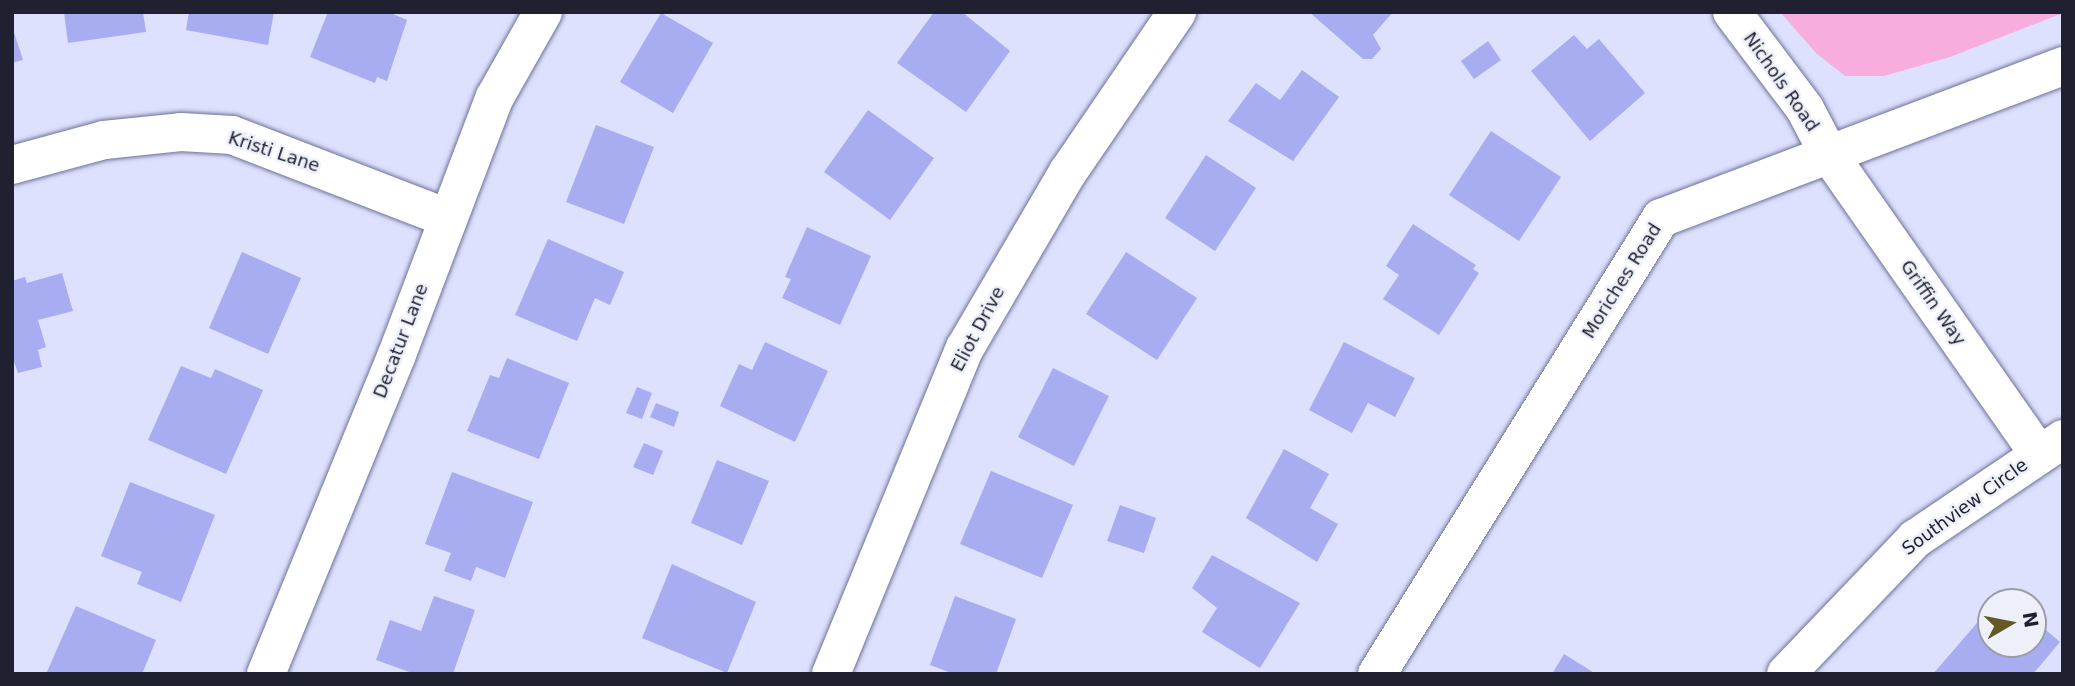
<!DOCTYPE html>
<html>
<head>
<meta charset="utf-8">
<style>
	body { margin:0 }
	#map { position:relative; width:2075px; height:686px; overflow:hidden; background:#dde1fd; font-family:"DejaVu Sans",sans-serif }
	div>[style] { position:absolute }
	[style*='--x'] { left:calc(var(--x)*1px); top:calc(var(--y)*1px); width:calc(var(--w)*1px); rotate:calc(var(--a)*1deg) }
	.green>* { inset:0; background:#f7adde }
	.building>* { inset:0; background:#a7adf0 }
	.roads { filter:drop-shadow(0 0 2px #6d719a) drop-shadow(0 0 2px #6d719a) }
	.minor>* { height:38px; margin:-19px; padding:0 19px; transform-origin:19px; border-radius:19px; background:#fff }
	span { translate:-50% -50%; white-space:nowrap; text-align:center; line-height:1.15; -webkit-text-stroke:5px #eef0f9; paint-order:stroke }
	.street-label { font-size:18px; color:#1f2131 }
	.frame { position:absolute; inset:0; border:14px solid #1f2131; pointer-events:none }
	.north { position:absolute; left:1977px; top:588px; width:70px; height:70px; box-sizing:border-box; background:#eef0f9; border:2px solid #9b9da9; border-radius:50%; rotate:80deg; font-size:19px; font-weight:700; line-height:28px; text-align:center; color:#1f2131 }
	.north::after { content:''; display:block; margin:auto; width:24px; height:32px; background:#625926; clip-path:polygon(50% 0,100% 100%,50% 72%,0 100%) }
</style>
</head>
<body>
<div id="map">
	<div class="green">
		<i style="clip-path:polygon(1780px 12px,2063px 12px,2063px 13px,1950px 57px,1884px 76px,1845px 76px,1816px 53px)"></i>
	</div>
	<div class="building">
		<i style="clip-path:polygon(64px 12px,143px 12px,146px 32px,68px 43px)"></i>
		<i style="clip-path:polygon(189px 12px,274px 12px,268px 45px,186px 30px)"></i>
		<i style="clip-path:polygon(328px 12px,388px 12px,407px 20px,387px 81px,377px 77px,375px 83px,310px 57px)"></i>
		<i style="clip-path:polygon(934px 12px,962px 12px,1010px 51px,966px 112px,897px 63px)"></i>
		<i style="clip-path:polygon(1309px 12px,1393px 12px,1373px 35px,1381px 49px,1372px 59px,1363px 59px)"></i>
		<i style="clip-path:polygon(661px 13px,713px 43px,673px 113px,620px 82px)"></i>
		<i style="clip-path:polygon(12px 26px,23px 60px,12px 63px)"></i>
		<i style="clip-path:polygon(1574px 35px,1587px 49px,1599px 39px,1645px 93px,1590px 141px,1531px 71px)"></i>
		<i style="clip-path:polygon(1488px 41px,1501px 60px,1474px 79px,1461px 61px)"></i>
		<i style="clip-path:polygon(1302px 70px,1339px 97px,1293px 161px,1228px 121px,1256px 83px,1280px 100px)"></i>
		<i style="clip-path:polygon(868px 110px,934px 158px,890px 220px,824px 172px)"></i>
		<i style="clip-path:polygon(596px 125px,654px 147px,624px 224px,566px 202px)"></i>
		<i style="clip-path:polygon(1491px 131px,1561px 177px,1519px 241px,1449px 195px)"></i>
		<i style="clip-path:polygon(1206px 155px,1256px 188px,1215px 251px,1165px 218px)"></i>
		<i style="clip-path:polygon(1413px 224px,1476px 265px,1473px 269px,1479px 273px,1439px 335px,1383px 299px,1399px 275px,1386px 266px)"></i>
		<i style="clip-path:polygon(807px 227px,871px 256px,840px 325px,782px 298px,791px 279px,785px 277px)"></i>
		<i style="clip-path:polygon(548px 239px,624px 272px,610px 305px,595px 298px,577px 341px,515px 315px)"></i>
		<i style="clip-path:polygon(242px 252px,301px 278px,268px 354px,209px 328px)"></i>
		<i style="clip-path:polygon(1126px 252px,1197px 298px,1157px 360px,1086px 314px)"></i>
		<i style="clip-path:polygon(62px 273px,73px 311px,38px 320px,46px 347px,38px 350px,42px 367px,18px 373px,12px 356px,12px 281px,25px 277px,27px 283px)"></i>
		<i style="clip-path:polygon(765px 342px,828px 371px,795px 442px,720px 406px,739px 364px,752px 370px)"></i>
		<i style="clip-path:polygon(1344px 342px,1415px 378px,1395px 417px,1368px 403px,1352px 433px,1309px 410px)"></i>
		<i style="clip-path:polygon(507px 358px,569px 383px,539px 459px,467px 431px,490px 375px,499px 378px)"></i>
		<i style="clip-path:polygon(181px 366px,211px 378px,215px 369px,263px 390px,226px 474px,148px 440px)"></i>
		<i style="clip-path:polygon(1053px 368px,1109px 396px,1074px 466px,1018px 437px)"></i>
		<i style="clip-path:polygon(637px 387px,652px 393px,642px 419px,626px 413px)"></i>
		<i style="clip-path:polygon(656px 403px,679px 412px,674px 427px,650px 417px)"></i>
		<i style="clip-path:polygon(644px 443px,663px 451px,653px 475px,633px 467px)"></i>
		<i style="clip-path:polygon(1284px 449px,1329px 474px,1310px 508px,1338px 524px,1317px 562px,1246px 518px)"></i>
		<i style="clip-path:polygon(717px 460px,769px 481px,742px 545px,691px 523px)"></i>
		<i style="clip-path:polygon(991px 471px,1073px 505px,1042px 578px,960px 544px)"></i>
		<i style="clip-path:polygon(452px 472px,533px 502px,505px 578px,476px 567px,471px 581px,444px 571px,451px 553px,425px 544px)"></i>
		<i style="clip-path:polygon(130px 482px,215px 515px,181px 602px,137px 584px,142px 572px,101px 556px)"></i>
		<i style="clip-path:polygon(1120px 505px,1156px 518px,1144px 553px,1107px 541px)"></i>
		<i style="clip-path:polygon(1212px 555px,1300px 603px,1260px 668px,1202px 632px,1217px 608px,1192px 588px)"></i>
		<i style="clip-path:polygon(672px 564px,756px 602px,727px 673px,642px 638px)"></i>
		<i style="clip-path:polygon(434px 596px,475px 610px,453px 674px,415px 674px,376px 660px,390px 620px,421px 631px)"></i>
		<i style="clip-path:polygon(955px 596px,1016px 619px,996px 674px,954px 674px,930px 665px)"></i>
		<i style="clip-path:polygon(76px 606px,156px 640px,142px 674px,46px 674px)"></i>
		<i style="clip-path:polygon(1989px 609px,1991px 644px,2033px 644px,2033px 619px,2060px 642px,2033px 674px,1933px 674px)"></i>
		<i style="clip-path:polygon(1564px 654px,1596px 674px,1552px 674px)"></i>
	</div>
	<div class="roads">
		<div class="minor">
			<i style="--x:1732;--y:12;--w:121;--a:53"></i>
			<i style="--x:1805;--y:109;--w:50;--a:62.4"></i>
			<i style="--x:1828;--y:153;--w:366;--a:55"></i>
			<i style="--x:12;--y:165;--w:95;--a:-15.2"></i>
			<i style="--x:104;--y:140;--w:77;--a:-5.9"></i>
			<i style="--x:181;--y:132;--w:51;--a:3.4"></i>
			<i style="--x:232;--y:135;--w:230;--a:21.1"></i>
			<i style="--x:266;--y:674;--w:343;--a:-67.7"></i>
			<i style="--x:396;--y:357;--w:278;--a:-69.2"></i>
			<i style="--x:495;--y:97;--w:98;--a:-60.5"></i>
			<i style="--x:831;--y:674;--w:352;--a:-67.7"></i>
			<i style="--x:965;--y:348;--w:204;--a:-59.7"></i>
			<i style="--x:1068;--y:172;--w:194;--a:-55.7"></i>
			<i style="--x:1377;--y:674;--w:537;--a:-58.09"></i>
			<i style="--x:1661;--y:218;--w:430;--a:-20.7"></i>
			<i style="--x:1786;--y:674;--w:187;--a:-46.3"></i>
			<i style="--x:1915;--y:539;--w:179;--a:-34"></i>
		</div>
	</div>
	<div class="street-label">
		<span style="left:1781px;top:82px;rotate:55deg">Nichols Road</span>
		<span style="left:274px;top:152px;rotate:18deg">Kristi Lane</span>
		<span style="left:1622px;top:281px;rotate:-58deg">Moriches Road</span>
		<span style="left:1933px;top:303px;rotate:55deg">Griffin Way</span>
		<span style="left:978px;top:329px;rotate:-62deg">Eliot Drive</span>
		<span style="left:401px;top:341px;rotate:-69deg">Decatur Lane</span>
		<span style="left:1965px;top:507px;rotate:-36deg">Southview Circle</span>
	</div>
	<div class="frame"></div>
	<div class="north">N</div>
</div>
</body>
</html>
